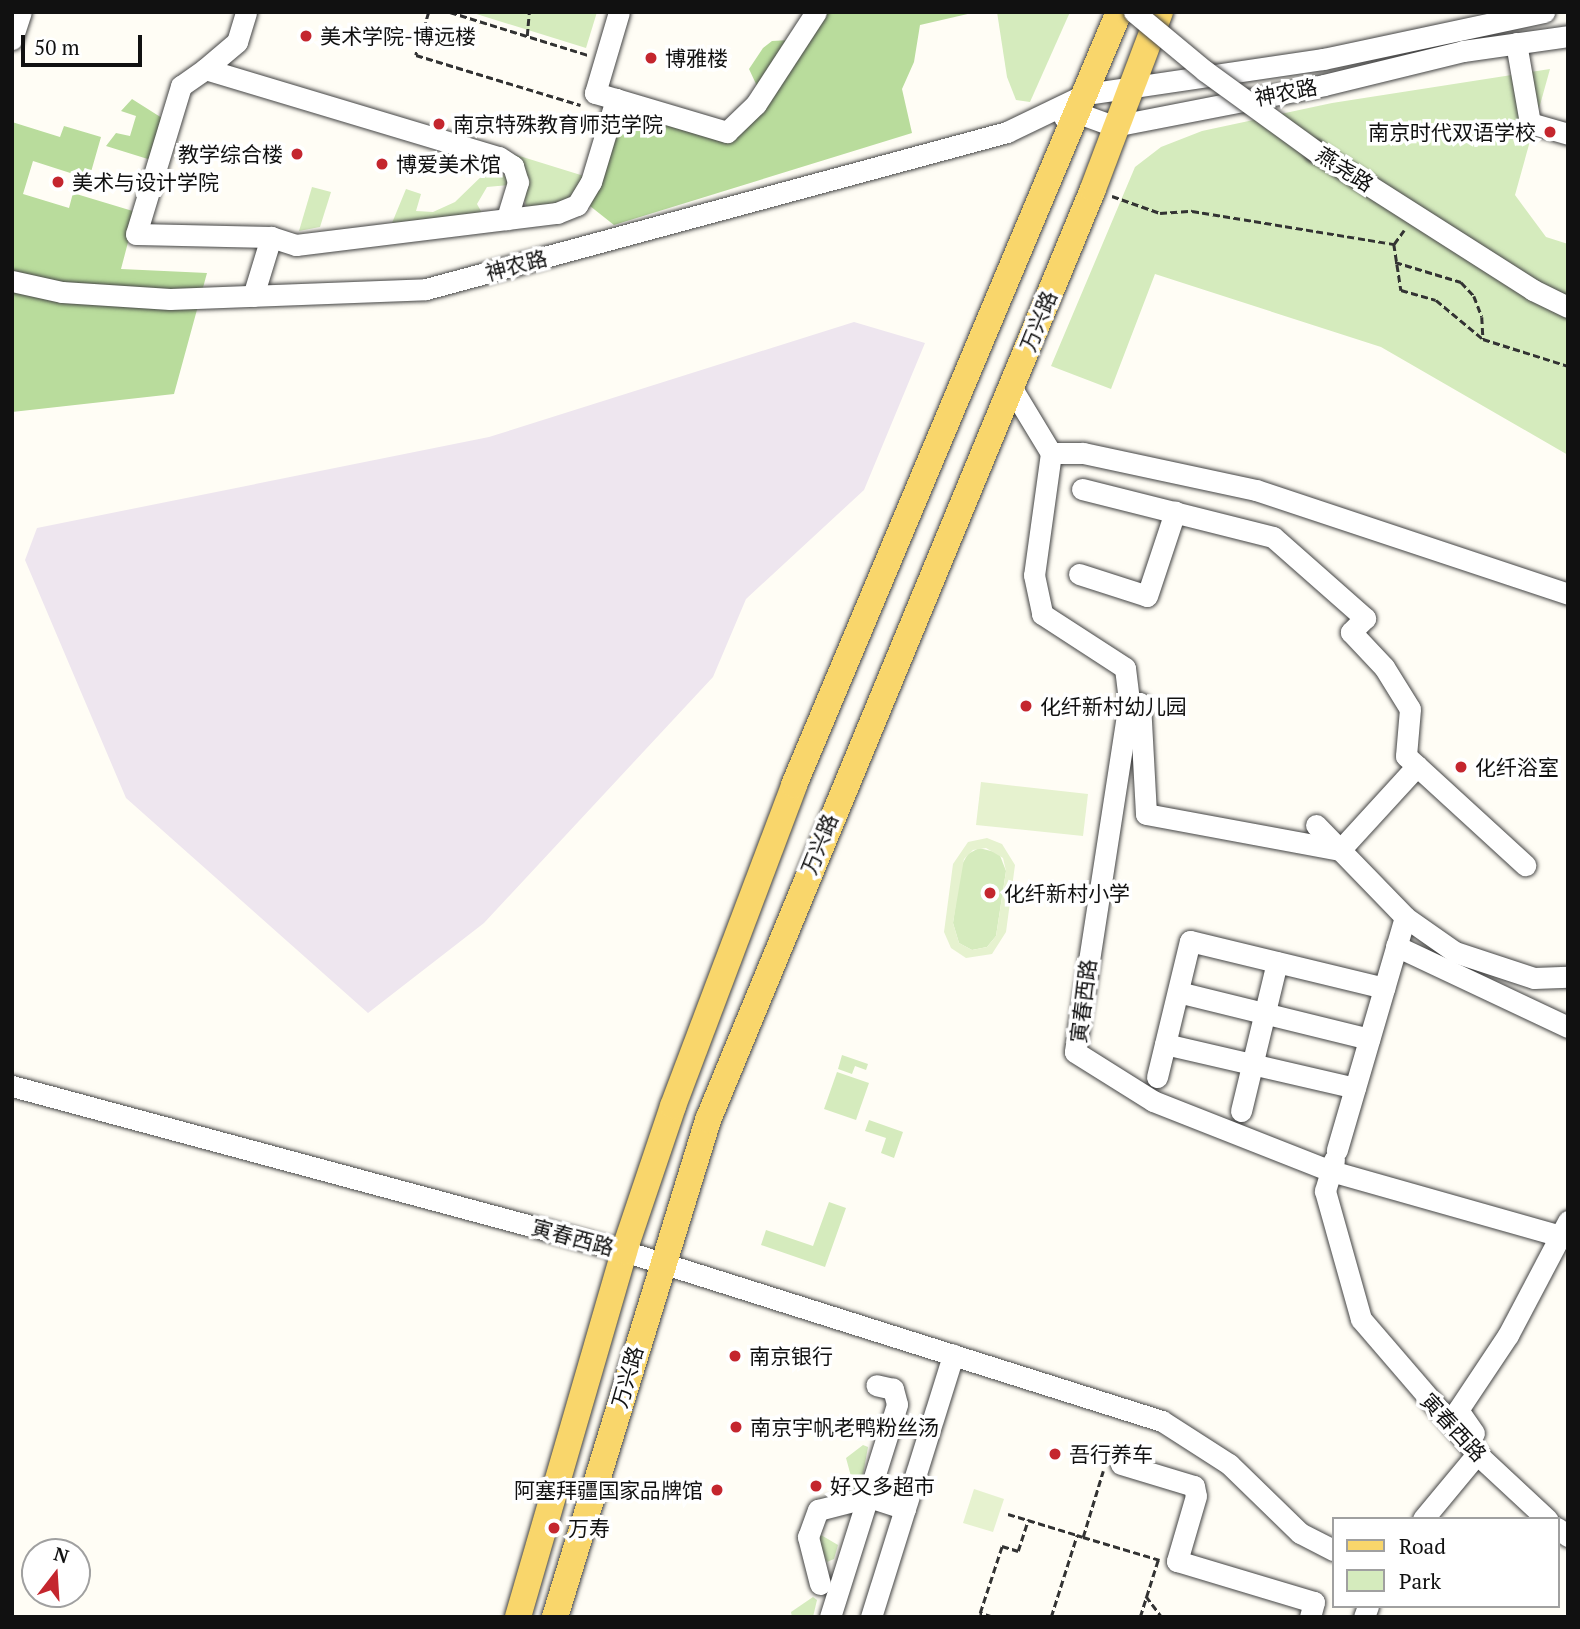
<!DOCTYPE html>
<html>
<head>
<meta charset="utf-8">
<style>
	body { margin:0 }
	#map { position:relative; width:1580px; height:1629px; overflow:hidden; background:#fffdf5; font-family:"PT Serif","Noto Sans SC",serif }
	div>[style] { position:absolute }
	[style*='--x'] { left:calc(var(--x)*1px); top:calc(var(--y)*1px); width:calc(var(--w)*1px); rotate:calc(var(--a)*1deg) }
	.industrial>* { inset:0; background:#eee6ef }
	.green>* { inset:0; background:#d5ebbd }
	.forest>* { inset:0; background:#b9dc9c }
	.pitch>* { inset:0; background:#e6f2cf }
	.path>* { height:2.5px; margin-top:-1.25px; transform-origin:0; background:repeating-linear-gradient(90deg,#333 0 7px,transparent 0 10.5px) }
	.roads { filter:drop-shadow(0 0 2px #444) drop-shadow(0 0 2px #444) }
	.minor>* { height:21px; margin:-10.5px; padding:0 10.5px; transform-origin:10.5px; border-radius:10.5px; background:#fff }
	.major>* { height:26px; margin:-13px; padding:0 13px; transform-origin:13px; border-radius:13px; background:#f9d66b }
	.bridges { filter:drop-shadow(0 0 2px #444) drop-shadow(0 0 2px #444) }
	.minor-bridge>* { height:21px; margin:-10.5px; padding:0 10.5px; transform-origin:10.5px; border-radius:10.5px; background:#fff }
	.dots>* { width:19px; height:19px; translate:-50% -50%; box-sizing:border-box; border:4px solid #fff; border-radius:50% }
	span { translate:-50% -50%; white-space:nowrap; text-align:center; line-height:1.15; -webkit-text-stroke:7px #fff; paint-order:stroke }
	.poi-label { font-size:21px; color:#111 }
	.left { translate:0 -50%; text-align:left }
	.right { translate:-100% -50%; text-align:right }
	.street-label { font-size:21px; color:#111 }
	.frame { position:absolute; inset:0; border:14px solid #111; pointer-events:none }
	.legend { position:absolute; left:1332px; top:1517px; width:228px; height:91px; box-sizing:border-box; background:#fff; border:2px solid #a0a0a0; margin:0; padding:9px 12px; list-style:none; font-size:21px; color:#111 }
	.legend li { display:flex; align-items:center; gap:14px; height:35px }
	.legend b { width:35px; border:2px solid #a0a0a0 }
	.north { position:absolute; left:21px; top:1538px; width:70px; height:70px; box-sizing:border-box; background:#fff; border:2px solid #a0a0a0; border-radius:50%; rotate:17deg; font-size:19px; font-weight:700; line-height:28px; text-align:center; color:#111 }
	.north::after { content:''; display:block; margin:auto; width:24px; height:32px; background:#c4262e; clip-path:polygon(50% 0,100% 100%,50% 72%,0 100%) }
	.scale { position:absolute; left:21px; top:35px; width:121px; height:32px; box-sizing:border-box; border:4px solid #111; border-top:0; padding-left:9px; font-size:21px; line-height:24px; white-space:nowrap; color:#111; -webkit-text-stroke:5px #fff; paint-order:stroke }
</style>
</head>
<body>
<div id="map">
	<div class="industrial">
		<i style="clip-path:polygon(854px 322px,925px 343px,864px 490px,746px 599px,713px 677px,484px 923px,368px 1013px,126px 798px,25px 560px,37px 528px,489px 437px)"></i>
	</div>
	<div class="green">
		<i style="clip-path:polygon(470px 12px,597px 12px,586px 48px)"></i>
		<i style="clip-path:polygon(997px 12px,1070px 12px,1030px 102px,1016px 100px,1007px 77px)"></i>
		<i style="clip-path:polygon(1550px 69px,1515px 195px,1546px 237px,1568px 244px,1568px 455px,1381px 347px,1155px 274px,1111px 389px,1051px 366px,1135px 167px,1161px 147px,1202px 131px,1332px 103px)"></i>
		<i style="clip-path:polygon(513px 154px,584px 176px,576px 198px,527px 210px)"></i>
		<i style="clip-path:polygon(489px 169px,507px 177px,509px 185px,487px 187px,477px 204px,482px 213px,392px 223px,406px 189px,421px 194px,416px 211px,433px 212px,455px 202px)"></i>
		<i style="clip-path:polygon(312px 187px,331px 192px,320px 227px,299px 231px)"></i>
		<i style="clip-path:polygon(979px 848px,999px 853px,1006px 871px,996px 936px,987px 947px,972px 950px,959px 943px,953px 923px,961px 866px,968px 854px)"></i>
		<i style="clip-path:polygon(842px 1055px,868px 1064px,866px 1070px,855px 1066px,852px 1074px,838px 1069px)"></i>
		<i style="clip-path:polygon(837px 1072px,869px 1083px,856px 1120px,824px 1109px)"></i>
		<i style="clip-path:polygon(869px 1120px,903px 1132px,894px 1158px,881px 1153px,886px 1138px,865px 1131px)"></i>
		<i style="clip-path:polygon(829px 1202px,846px 1208px,825px 1267px,761px 1245px,766px 1230px,813px 1246px)"></i>
		<i style="clip-path:polygon(863px 1445px,868px 1447px,861px 1486px,849px 1491px,846px 1483px,852px 1480px,846px 1458px)"></i>
		<i style="clip-path:polygon(821px 1535px,838px 1545px,834px 1559px,827px 1562px,818px 1539px)"></i>
		<i style="clip-path:polygon(813px 1597px,817px 1600px,813px 1617px,792px 1617px,791px 1612px)"></i>
	</div>
	<div class="forest">
		<i style="clip-path:polygon(813px 12px,972px 13px,920px 25px,914px 62px,902px 89px,912px 133px,614px 225px,590px 206px,622px 109px,729px 141px,765px 103px,749px 69px,763px 48px,772px 41px,790px 40px)"></i>
		<i style="clip-path:polygon(132px 99px,162px 118px,151px 160px,106px 146px,116px 133px,130px 136px,136px 116px,121px 111px)"></i>
		<i style="clip-path:polygon(12px 122px,60px 137px,64px 126px,101px 137px,89px 179px,33px 161px,23px 194px,69px 208px,73px 193px,136px 212px,121px 269px,207px 273px,174px 394px,12px 412px)"></i>
	</div>
	<div class="pitch">
		<i style="clip-path:polygon(981px 782px,1088px 794px,1083px 836px,976px 825px)"></i>
		<i style="clip-path:polygon(evenodd,987px 838px,1002px 844px,1015px 865px,1006px 932px,992px 954px,966px 958px,951px 948px,944px 932px,953px 864px,968px 842px,987px 838px,986px 848px,1003px 858px,1006px 871px,996px 936px,987px 947px,972px 950px,959px 943px,953px 923px,964px 859px,973px 850px,986px 848px)"></i>
		<i style="clip-path:polygon(974px 1489px,1004px 1499px,993px 1532px,963px 1523px)"></i>
	</div>
	<div class="path">
		<i style="--x:429;--y:12;--w:45;--a:106.8"></i>
		<i style="--x:416;--y:55;--w:172;--a:16.9"></i>
		<i style="--x:450;--y:12;--w:145;--a:17.3"></i>
		<i style="--x:527;--y:36;--w:24;--a:-85"></i>
		<i style="--x:1112;--y:196;--w:51;--a:19.5"></i>
		<i style="--x:1160;--y:213;--w:32;--a:-4"></i>
		<i style="--x:1192;--y:211;--w:205;--a:9.3"></i>
		<i style="--x:1394;--y:244;--w:47;--a:81.3"></i>
		<i style="--x:1401;--y:290;--w:36;--a:16"></i>
		<i style="--x:1436;--y:300;--w:61;--a:39.7"></i>
		<i style="--x:1483;--y:339;--w:89;--a:17.6"></i>
		<i style="--x:1394;--y:244;--w:17;--a:-54"></i>
		<i style="--x:1395;--y:262;--w:69;--a:16.9"></i>
		<i style="--x:1461;--y:282;--w:19;--a:47"></i>
		<i style="--x:1474;--y:296;--w:22;--a:69"></i>
		<i style="--x:1482;--y:317;--w:22;--a:87"></i>
		<i style="--x:1008;--y:1514;--w:72;--a:16.9"></i>
		<i style="--x:1083;--y:1537;--w:80;--a:16.6"></i>
		<i style="--x:1146;--y:1596;--w:26;--a:53"></i>
		<i style="--x:992;--y:1617;--w:13;--a:-162"></i>
		<i style="--x:980;--y:1613;--w:71;--a:-71.8"></i>
		<i style="--x:1002;--y:1546;--w:17;--a:17"></i>
		<i style="--x:1018;--y:1551;--w:33;--a:-72"></i>
		<i style="--x:1051;--y:1617;--w:86;--a:-72.4"></i>
		<i style="--x:1077;--y:1535;--w:6;--a:18"></i>
		<i style="--x:1083;--y:1537;--w:69;--a:-73.1"></i>
		<i style="--x:1140;--y:1617;--w:60;--a:-72.5"></i>
	</div>
	<div class="roads">
		<div class="minor">
			<i style="--x:12;--y:39;--w:28;--a:-72"></i>
			<i style="--x:1516;--y:43;--w:81;--a:80.1"></i>
			<i style="--x:1530;--y:123;--w:40;--a:16"></i>
			<i style="--x:205;--y:69;--w:42;--a:-40.2"></i>
			<i style="--x:237;--y:42;--w:31;--a:-73"></i>
			<i style="--x:616;--y:99;--w:116;--a:16.6"></i>
			<i style="--x:727;--y:132;--w:40;--a:-44"></i>
			<i style="--x:756;--y:104;--w:110;--a:-56.9"></i>
			<i style="--x:1064;--y:117;--w:15;--a:-16"></i>
			<i style="--x:1078;--y:113;--w:38;--a:20"></i>
			<i style="--x:1114;--y:126;--w:214;--a:-11"></i>
			<i style="--x:1324;--y:85;--w:143;--a:-13.7"></i>
			<i style="--x:1463;--y:51;--w:106;--a:-8.1"></i>
			<i style="--x:1315;--y:151;--w:259;--a:32.5"></i>
			<i style="--x:1533;--y:290;--w:39;--a:26"></i>
			<i style="--x:271;--y:237;--w:135;--a:-178.7"></i>
			<i style="--x:136;--y:234;--w:155;--a:-73.1"></i>
			<i style="--x:181;--y:86;--w:29;--a:-35"></i>
			<i style="--x:205;--y:69;--w:307;--a:16.7"></i>
			<i style="--x:499;--y:157;--w:17;--a:33"></i>
			<i style="--x:513;--y:166;--w:17;--a:73"></i>
			<i style="--x:518;--y:182;--w:39;--a:107"></i>
			<i style="--x:12;--y:281;--w:51;--a:12.4"></i>
			<i style="--x:62;--y:292;--w:108;--a:3.7"></i>
			<i style="--x:170;--y:299;--w:256;--a:-2.2"></i>
			<i style="--x:426;--y:289;--w:602;--a:-15.12"></i>
			<i style="--x:1007;--y:132;--w:88;--a:-25.7"></i>
			<i style="--x:1086;--y:94;--w:240;--a:-8.4"></i>
			<i style="--x:1323;--y:59;--w:226;--a:-12"></i>
			<i style="--x:253;--y:296;--w:62;--a:-73"></i>
			<i style="--x:271;--y:237;--w:26;--a:18"></i>
			<i style="--x:296;--y:245;--w:263;--a:-7"></i>
			<i style="--x:557;--y:213;--w:22;--a:-22"></i>
			<i style="--x:577;--y:205;--w:27;--a:-59"></i>
			<i style="--x:591;--y:182;--w:87;--a:-73.2"></i>
			<i style="--x:616;--y:99;--w:22;--a:-164"></i>
			<i style="--x:595;--y:93;--w:84;--a:-73.5"></i>
			<i style="--x:1011;--y:387;--w:77;--a:58.8"></i>
			<i style="--x:1051;--y:453;--w:123;--a:97.9"></i>
			<i style="--x:1034;--y:575;--w:40;--a:78"></i>
			<i style="--x:1042;--y:614;--w:99;--a:33"></i>
			<i style="--x:1125;--y:668;--w:34;--a:83"></i>
			<i style="--x:1129;--y:702;--w:354;--a:98.8"></i>
			<i style="--x:1075;--y:1052;--w:92;--a:32.1"></i>
			<i style="--x:1153;--y:1101;--w:191;--a:21.5"></i>
			<i style="--x:1331;--y:1171;--w:21;--a:107"></i>
			<i style="--x:1325;--y:1191;--w:133;--a:74.3"></i>
			<i style="--x:1361;--y:1319;--w:178;--a:49.3"></i>
			<i style="--x:1477;--y:1454;--w:96;--a:42.9"></i>
			<i style="--x:1051;--y:453;--w:32;--a:0"></i>
			<i style="--x:1083;--y:453;--w:177;--a:12.1"></i>
			<i style="--x:1256;--y:490;--w:329;--a:18.4"></i>
			<i style="--x:1082;--y:489;--w:197;--a:14.1"></i>
			<i style="--x:1273;--y:537;--w:123;--a:41.4"></i>
			<i style="--x:1365;--y:618;--w:20;--a:135"></i>
			<i style="--x:1351;--y:632;--w:48;--a:46.7"></i>
			<i style="--x:1384;--y:667;--w:49;--a:58.2"></i>
			<i style="--x:1410;--y:709;--w:47;--a:94.9"></i>
			<i style="--x:1406;--y:756;--w:15;--a:42"></i>
			<i style="--x:1079;--y:574;--w:71;--a:17.9"></i>
			<i style="--x:1147;--y:596;--w:89;--a:-71.6"></i>
			<i style="--x:1140;--y:703;--w:111;--a:86.9"></i>
			<i style="--x:1146;--y:814;--w:197;--a:10.5"></i>
			<i style="--x:1340;--y:850;--w:114;--a:-47.5"></i>
			<i style="--x:1417;--y:766;--w:147;--a:42.5"></i>
			<i style="--x:1316;--y:825;--w:128;--a:45.9"></i>
			<i style="--x:1405;--y:917;--w:243;--a:106.3"></i>
			<i style="--x:1405;--y:917;--w:61;--a:35"></i>
			<i style="--x:1455;--y:952;--w:83;--a:18.2"></i>
			<i style="--x:1534;--y:978;--w:34;--a:-2"></i>
			<i style="--x:1396;--y:946;--w:190;--a:25.2"></i>
			<i style="--x:1178;--y:992;--w:197;--a:13.8"></i>
			<i style="--x:1165;--y:1044;--w:195;--a:13"></i>
			<i style="--x:1157;--y:1077;--w:140;--a:-76.4"></i>
			<i style="--x:1190;--y:941;--w:200;--a:13.6"></i>
			<i style="--x:12;--y:1086;--w:634;--a:15.09"></i>
			<i style="--x:624;--y:1251;--w:564;--a:17.54"></i>
			<i style="--x:1162;--y:1421;--w:80;--a:32.7"></i>
			<i style="--x:1229;--y:1464;--w:99;--a:44.2"></i>
			<i style="--x:1300;--y:1533;--w:37;--a:27"></i>
			<i style="--x:1241;--y:1111;--w:153;--a:-76.4"></i>
			<i style="--x:1334;--y:1160;--w:11;--a:105"></i>
			<i style="--x:1331;--y:1171;--w:246;--a:15.8"></i>
			<i style="--x:1474;--y:1433;--w:28;--a:-125"></i>
			<i style="--x:1458;--y:1410;--w:90;--a:-56.3"></i>
			<i style="--x:1508;--y:1335;--w:129;--a:-62.2"></i>
			<i style="--x:1121;--y:1464;--w:76;--a:16.8"></i>
			<i style="--x:1194;--y:1486;--w:10;--a:79"></i>
			<i style="--x:1196;--y:1496;--w:68;--a:106.3"></i>
			<i style="--x:1177;--y:1561;--w:143;--a:16.7"></i>
			<i style="--x:1314;--y:1602;--w:16;--a:105"></i>
			<i style="--x:1423;--y:1519;--w:85;--a:-50.3"></i>
			<i style="--x:1557;--y:1528;--w:14;--a:36"></i>
			<i style="--x:820;--y:1584;--w:49;--a:-104.3"></i>
			<i style="--x:808;--y:1537;--w:29;--a:-70"></i>
			<i style="--x:818;--y:1510;--w:53;--a:-14.3"></i>
			<i style="--x:869;--y:1497;--w:38;--a:18"></i>
			<i style="--x:830;--y:1617;--w:223;--a:-72.5"></i>
			<i style="--x:897;--y:1404;--w:16;--a:-105"></i>
			<i style="--x:893;--y:1389;--w:17;--a:-167"></i>
			<i style="--x:871;--y:1617;--w:275;--a:-72.6"></i>
			<i style="--x:1364;--y:1617;--w:12;--a:-70"></i>
		</div>
		<div class="major">
			<i style="--x:518;--y:1617;--w:381;--a:-73.8"></i>
			<i style="--x:624;--y:1251;--w:153;--a:-71.3"></i>
			<i style="--x:673;--y:1106;--w:343;--a:-69.3"></i>
			<i style="--x:794;--y:785;--w:839;--a:-67.2"></i>
			<i style="--x:555;--y:1617;--w:520;--a:-72.89"></i>
			<i style="--x:708;--y:1120;--w:1007;--a:-67.53"></i>
			<i style="--x:1093;--y:189;--w:189;--a:-69.3"></i>
		</div>
	</div>
	<div class="bridges">
		<div class="minor-bridge">
			<i style="--x:1134;--y:12;--w:92;--a:39.7"></i>
			<i style="--x:1205;--y:71;--w:136;--a:36"></i>
		</div>
	</div>
	<div class="dots">
		<i style="left:306px;top:36px;background:#c4262e"></i>
		<i style="left:651px;top:58px;background:#c4262e"></i>
		<i style="left:439px;top:124px;background:#c4262e"></i>
		<i style="left:1550px;top:132px;background:#c4262e"></i>
		<i style="left:297px;top:154px;background:#c4262e"></i>
		<i style="left:382px;top:164px;background:#c4262e"></i>
		<i style="left:58px;top:182px;background:#c4262e"></i>
		<i style="left:1026px;top:706px;background:#c4262e"></i>
		<i style="left:1461px;top:767px;background:#c4262e"></i>
		<i style="left:990px;top:893px;background:#c4262e"></i>
		<i style="left:735px;top:1356px;background:#c4262e"></i>
		<i style="left:736px;top:1427px;background:#c4262e"></i>
		<i style="left:1055px;top:1454px;background:#c4262e"></i>
		<i style="left:816px;top:1486px;background:#c4262e"></i>
		<i style="left:717px;top:1490px;background:#c4262e"></i>
		<i style="left:554px;top:1528px;background:#c4262e"></i>
	</div>
	<div class="poi-label">
		<span class="left" style="left:320px;top:36px">美术学院-博远楼</span>
		<span class="left" style="left:665px;top:58px">博雅楼</span>
		<span class="left" style="left:453px;top:124px">南京特殊教育师范学院</span>
		<span class="right" style="left:1536px;top:132px">南京时代双语学校</span>
		<span class="right" style="left:283px;top:154px">教学综合楼</span>
		<span class="left" style="left:396px;top:164px">博爱美术馆</span>
		<span class="left" style="left:72px;top:182px">美术与设计学院</span>
		<span class="left" style="left:1040px;top:706px">化纤新村幼儿园</span>
		<span class="left" style="left:1475px;top:767px">化纤浴室</span>
		<span class="left" style="left:1004px;top:893px">化纤新村小学</span>
		<span class="left" style="left:749px;top:1356px">南京银行</span>
		<span class="left" style="left:750px;top:1427px">南京宇帆老鸭粉丝汤</span>
		<span class="left" style="left:1069px;top:1454px">吾行养车</span>
		<span class="left" style="left:830px;top:1486px">好又多超市</span>
		<span class="right" style="left:703px;top:1490px">阿塞拜疆国家品牌馆</span>
		<span class="left" style="left:568px;top:1528px">万寿</span>
	</div>
	<div class="street-label">
		<span style="left:1286px;top:92px;rotate:-11deg">神农路</span>
		<span style="left:1345px;top:169px;rotate:33deg">燕尧路</span>
		<span style="left:516px;top:265px;rotate:-15deg">神农路</span>
		<span style="left:1038px;top:321px;rotate:-68deg">万兴路</span>
		<span style="left:819px;top:844px;rotate:-68deg">万兴路</span>
		<span style="left:1083px;top:1001px;rotate:-83deg">寅春西路</span>
		<span style="left:573px;top:1237px;rotate:15deg">寅春西路</span>
		<span style="left:627px;top:1377px;rotate:-74deg">万兴路</span>
		<span style="left:1454px;top:1427px;rotate:47deg">寅春西路</span>
	</div>
	<div class="frame"></div>
	<ul class="legend">
	<li><b style="height:9px;background:#f9d66b"></b>Road</li>
	<li><b style="height:19px;background:#d5ebbd"></b>Park</li>
	</ul>
	<div class="north">N</div>
	<div class="scale">50 m</div>
</div>
</body>
</html>
